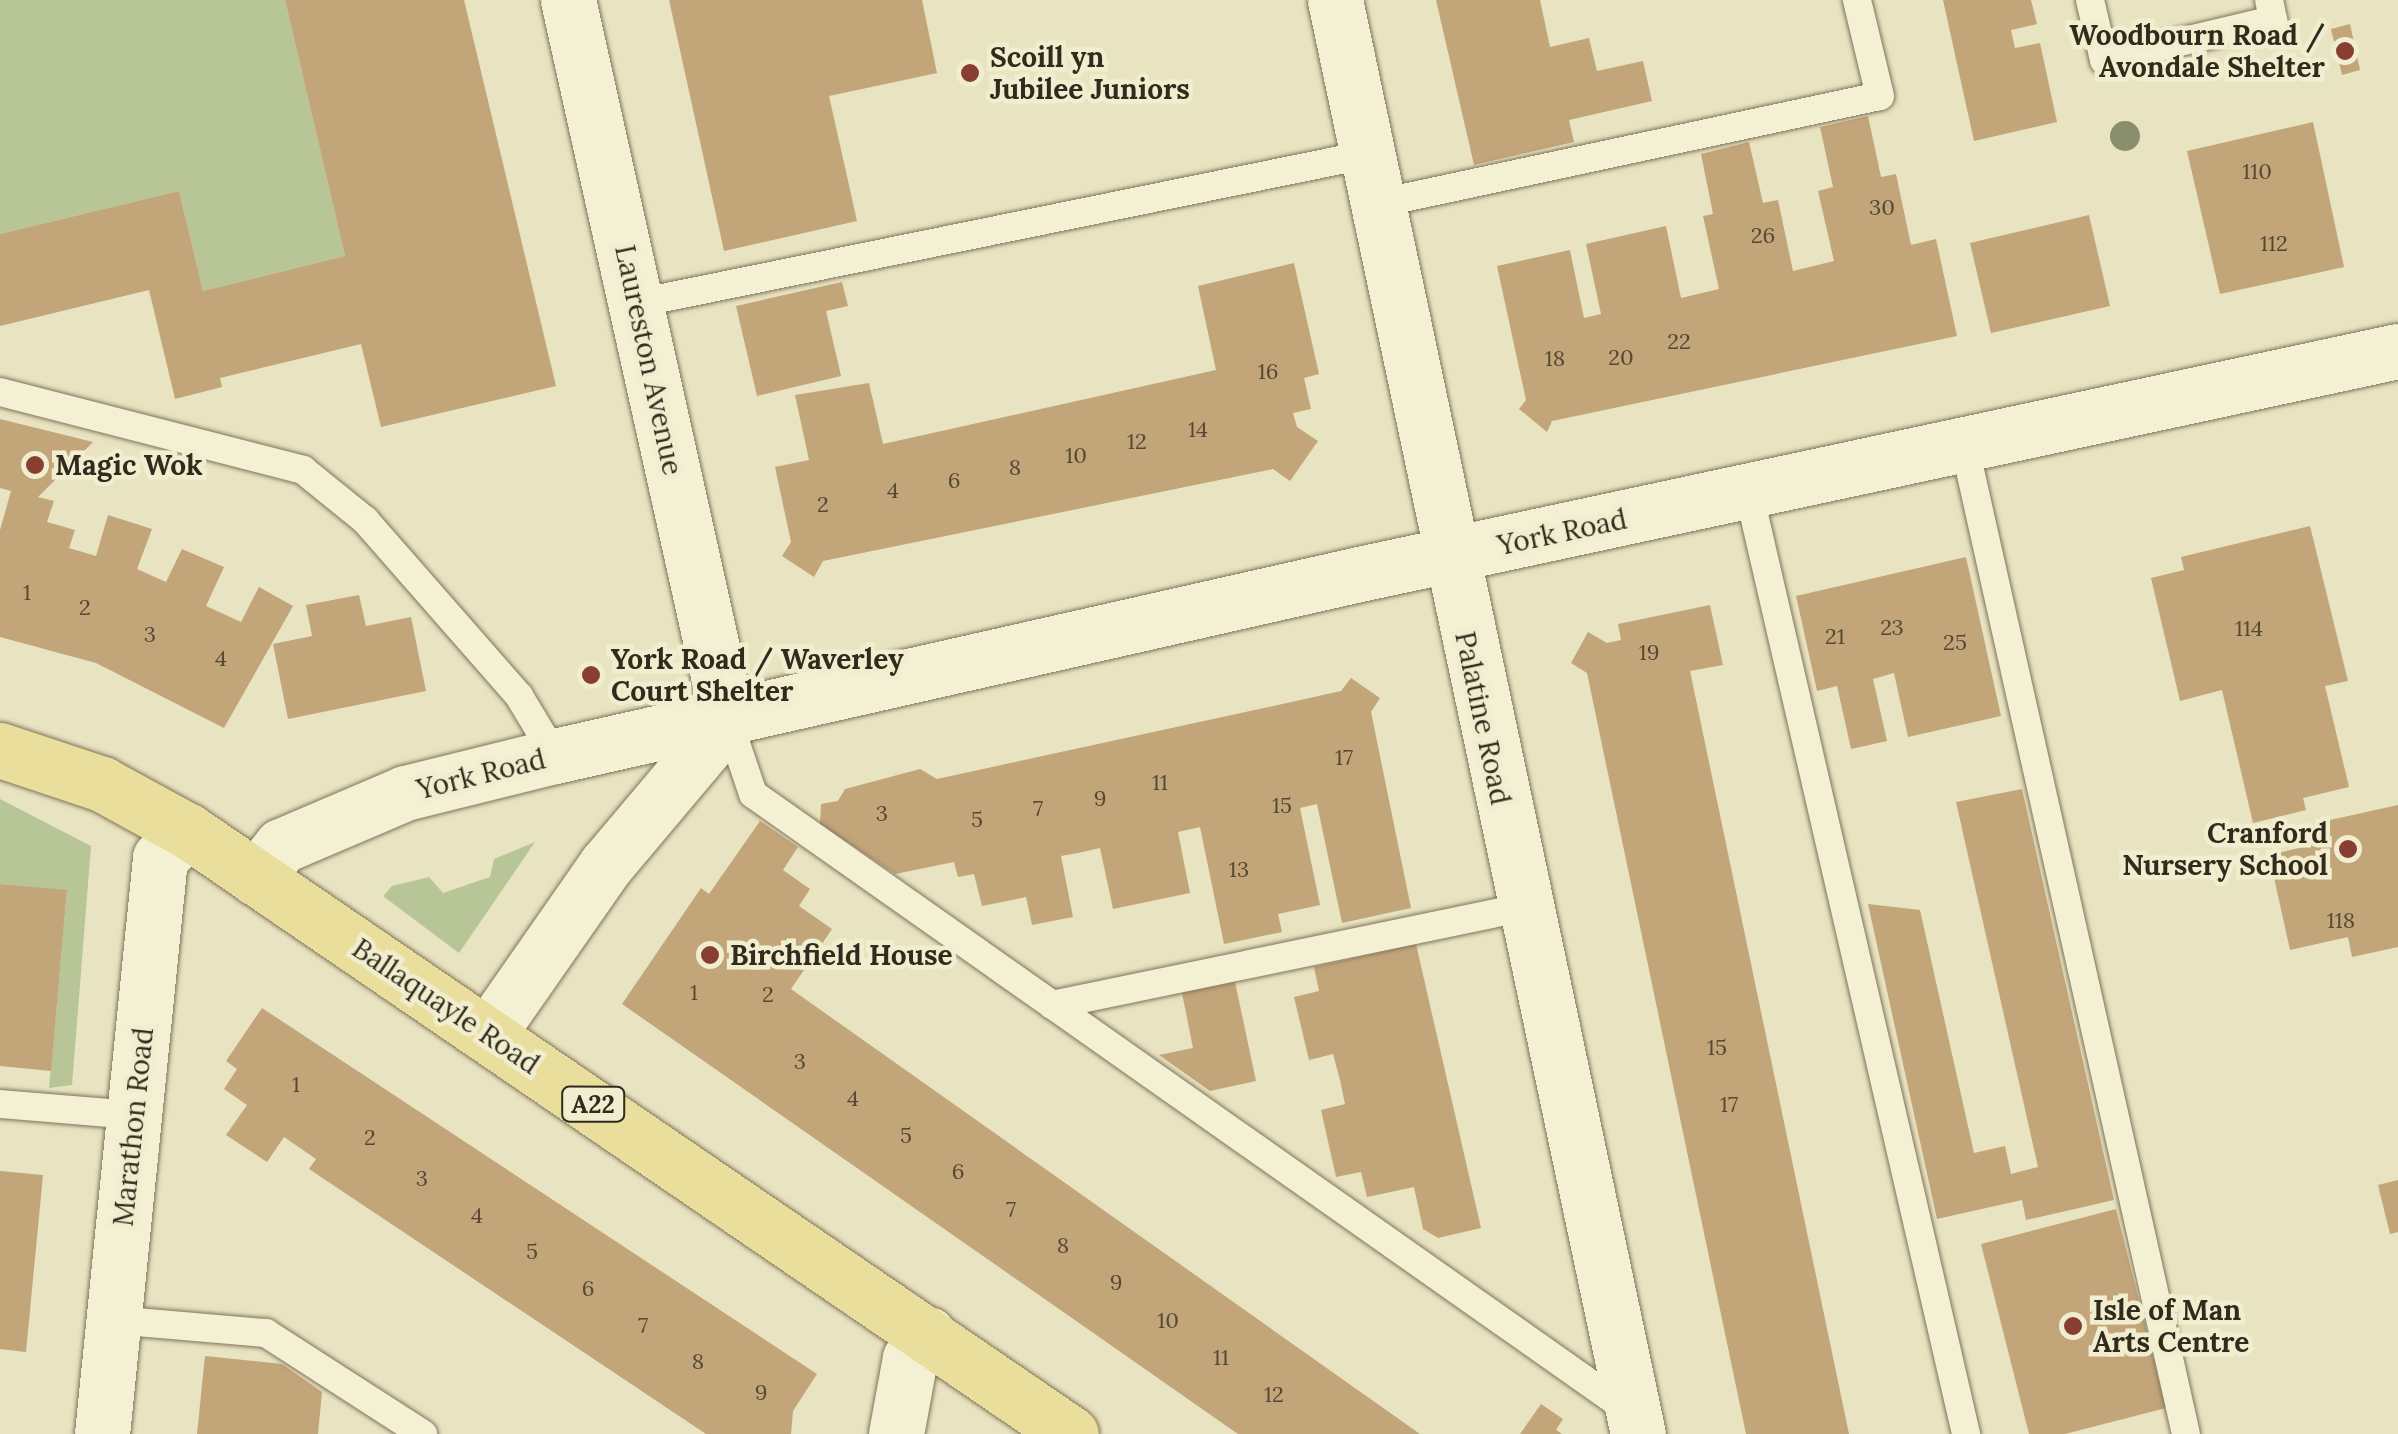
<!DOCTYPE html>
<html>
<head>
<meta charset="utf-8">
<style>
	body { margin:0 }
	#map { position:relative; width:2398px; height:1434px; overflow:hidden; background:#e8e3c1; font-family:Lora,serif }
	div>[style] { position:absolute }
	[style*='--x'] { left:calc(var(--x)*1px); top:calc(var(--y)*1px); width:calc(var(--w)*1px); rotate:calc(var(--a)*1deg) }
	.green>* { inset:0; background:#b8c596 }
	.building>* { inset:0; background:#c3a57a }
	.roads { filter:drop-shadow(0 0 2px #80745a) drop-shadow(0 0 2px #80745a) }
	.lane>* { height:28px; margin:-14px; padding:0 14px; transform-origin:14px; border-radius:14px; background:#f4f0d3 }
	.street>* { height:55px; margin:-27.5px; padding:0 27.5px; transform-origin:27.5px; border-radius:27.5px; background:#f4f0d3 }
	.secondary>* { height:55px; margin:-27.5px; padding:0 27.5px; transform-origin:27.5px; border-radius:27.5px; background:#f4f0d3 }
	.primary>* { height:55px; margin:-27.5px; padding:0 27.5px; transform-origin:27.5px; border-radius:27.5px; background:#e9de9b }
	.trees>* { width:30px; height:30px; margin:-15px; border-radius:50%; background:#898f6c }
	.dots>* { width:28px; height:28px; translate:-50% -50%; box-sizing:border-box; border:5px solid #f1edcf; border-radius:50% }
	span { translate:-50% -50%; white-space:nowrap; text-align:center; line-height:1.15; -webkit-text-stroke:9px #f1edcf; paint-order:stroke }
	.number-label { font-size:22px; color:#564934 }
	.number-label span { -webkit-text-stroke-width:0 }
	.shield-label span { padding:2px 8px; background:#f1edcf; border:2px solid; border-radius:8px; -webkit-text-stroke-width:0 }
	.shield-label { font-size:25px; color:#312a1d; font-weight:700 }
	.poi-label { font-size:28px; color:#312a1d; font-weight:700 }
	.right { translate:-100% -50%; text-align:right }
	.left { translate:0 -50%; text-align:left }
	.street-label { font-size:28px; color:#312a1d }
</style>
</head>
<body>
<div id="map">
	<div class="green">
		<i style="clip-path:polygon(0 0,285px 0,345px 256px,203px 291px,179px 191px,0 234px)"></i>
		<i style="clip-path:polygon(0 799px,91px 846px,72px 1085px,49px 1088px,67px 891px,0 884px)"></i>
		<i style="clip-path:polygon(535px 842px,459px 953px,383px 896px,392px 886px,429px 877px,443px 893px,490px 877px,494px 859px)"></i>
	</div>
	<div class="building">
		<i style="clip-path:polygon(285px 0,464px 0,556px 386px,381px 427px,361px 344px,220px 378px,222px 387px,175px 399px,149px 290px,0 326px,0 234px,179px 191px,203px 291px,345px 256px)"></i>
		<i style="clip-path:polygon(669px 0,922px 0,937px 73px,829px 96px,857px 221px,724px 251px)"></i>
		<i style="clip-path:polygon(1436px 0,1540px 0,1550px 47px,1589px 38px,1597px 71px,1643px 61px,1652px 101px,1569px 120px,1574px 142px,1474px 165px)"></i>
		<i style="clip-path:polygon(1943px 0,2031px 0,2037px 24px,2011px 30px,2015px 48px,2040px 43px,2057px 122px,1974px 141px)"></i>
		<i style="clip-path:polygon(2350px 24px,2360px 70px,2342px 75px,2331px 29px)"></i>
		<i style="clip-path:polygon(1868px 116px,1881px 177px,1896px 174px,1911px 245px,1936px 239px,1957px 336px,1552px 421px,1547px 432px,1519px 409px,1526px 400px,1497px 266px,1570px 250px,1584px 318px,1601px 314px,1586px 244px,1666px 226px,1681px 298px,1719px 289px,1703px 216px,1713px 214px,1701px 154px,1749px 142px,1763px 203px,1778px 200px,1793px 271px,1834px 261px,1818px 191px,1833px 187px,1820px 127px)"></i>
		<i style="clip-path:polygon(2313px 122px,2344px 267px,2220px 294px,2187px 151px)"></i>
		<i style="clip-path:polygon(2089px 215px,2110px 306px,1991px 333px,1970px 243px)"></i>
		<i style="clip-path:polygon(1294px 263px,1319px 374px,1304px 378px,1311px 409px,1293px 413px,1297px 427px,1318px 441px,1290px 481px,1273px 469px,823px 561px,814px 577px,782px 556px,791px 542px,775px 467px,809px 460px,795px 395px,869px 383px,883px 444px,1216px 370px,1198px 286px)"></i>
		<i style="clip-path:polygon(842px 282px,848px 306px,826px 311px,841px 376px,757px 396px,736px 306px)"></i>
		<i style="clip-path:polygon(0 419px,93px 442px,38px 497px,54px 501px,47px 522px,75px 530px,69px 548px,96px 556px,108px 515px,152px 529px,137px 569px,166px 582px,182px 549px,224px 567px,206px 606px,241px 622px,259px 587px,293px 606px,224px 728px,96px 663px,0 637px,0 530px,11px 491px,0 488px)"></i>
		<i style="clip-path:polygon(2310px 526px,2348px 681px,2325px 686px,2349px 787px,2303px 798px,2306px 810px,2253px 823px,2222px 690px,2180px 701px,2151px 578px,2184px 570px,2181px 557px)"></i>
		<i style="clip-path:polygon(1966px 557px,2001px 716px,1908px 737px,1894px 673px,1873px 679px,1887px 741px,1851px 749px,1837px 686px,1817px 691px,1796px 596px)"></i>
		<i style="clip-path:polygon(359px 595px,366px 626px,411px 617px,426px 691px,288px 719px,273px 644px,312px 636px,306px 605px)"></i>
		<i style="clip-path:polygon(1710px 605px,1723px 665px,1690px 671px,1849px 1434px,1746px 1434px,1587px 673px,1571px 663px,1588px 632px,1607px 643px,1621px 640px,1618px 624px)"></i>
		<i style="clip-path:polygon(1351px 678px,1380px 698px,1371px 712px,1411px 908px,1342px 923px,1317px 804px,1300px 808px,1320px 905px,1278px 914px,1282px 932px,1224px 944px,1200px 827px,1178px 832px,1190px 893px,1113px 909px,1100px 848px,1078px 853px,1061px 856px,1073px 917px,1032px 925px,1026px 897px,982px 906px,974px 874px,958px 877px,954px 862px,895px 874px,820px 824px,821px 804px,838px 801px,845px 789px,920px 769px,937px 779px,1296px 701px,1341px 691px)"></i>
		<i style="clip-path:polygon(2022px 789px,2114px 1200px,2026px 1220px,2022px 1200px,1937px 1219px,1868px 904px,1920px 910px,1974px 1153px,2005px 1146px,2011px 1174px,2038px 1167px,1956px 802px)"></i>
		<i style="clip-path:polygon(2398px 805px,2398px 947px,2352px 957px,2348px 937px,2290px 950px,2269px 855px,2326px 842px,2321px 822px)"></i>
		<i style="clip-path:polygon(760px 821px,798px 847px,783px 870px,810px 889px,799px 906px,832px 929px,791px 989px,1420px 1434px,1238px 1434px,622px 1004px,701px 888px,709px 894px)"></i>
		<i style="clip-path:polygon(0 884px,67px 890px,51px 1071px,0 1066px)"></i>
		<i style="clip-path:polygon(1416px 944px,1481px 1228px,1438px 1238px,1423px 1229px,1414px 1187px,1367px 1197px,1361px 1172px,1336px 1177px,1321px 1110px,1345px 1104px,1340px 1080px,1333px 1054px,1309px 1060px,1294px 997px,1319px 991px,1314px 967px)"></i>
		<i style="clip-path:polygon(1235px 982px,1256px 1081px,1210px 1091px,1159px 1055px,1193px 1048px,1182px 993px)"></i>
		<i style="clip-path:polygon(262px 1008px,817px 1374px,793px 1411px,791px 1434px,706px 1434px,309px 1169px,316px 1159px,284px 1137px,267px 1162px,226px 1135px,247px 1105px,224px 1089px,237px 1069px,226px 1061px)"></i>
		<i style="clip-path:polygon(0 1171px,43px 1175px,26px 1352px,0 1349px)"></i>
		<i style="clip-path:polygon(2398px 1180px,2398px 1232px,2390px 1234px,2378px 1185px)"></i>
		<i style="clip-path:polygon(2116px 1209px,2166px 1408px,2065px 1434px,2029px 1434px,1981px 1244px)"></i>
		<i style="clip-path:polygon(205px 1356px,282px 1364px,322px 1392px,318px 1434px,197px 1434px)"></i>
		<i style="clip-path:polygon(1541px 1404px,1563px 1419px,1556px 1430px,1562px 1434px,1520px 1434px)"></i>
	</div>
	<div class="roads">
		<div class="lane">
			<i style="--x:2090;--y:0;--w:62;--a:76.9"></i>
			<i style="--x:2104;--y:60;--w:174;--a:-13.3"></i>
			<i style="--x:2273;--y:20;--w:20;--a:-101"></i>
			<i style="--x:1380;--y:203;--w:511;--a:-12.08"></i>
			<i style="--x:1880;--y:96;--w:99;--a:-103.5"></i>
			<i style="--x:638;--y:303;--w:747;--a:-11.51"></i>
			<i style="--x:0;--y:392;--w:313;--a:14.4"></i>
			<i style="--x:303;--y:470;--w:80;--a:38.9"></i>
			<i style="--x:365;--y:520;--w:234;--a:48.8"></i>
			<i style="--x:519;--y:696;--w:70;--a:59"></i>
			<i style="--x:1965;--y:448;--w:1010;--a:77.37"></i>
			<i style="--x:1749;--y:493;--w:966;--a:77.01"></i>
			<i style="--x:728;--y:720;--w:78;--a:71.3"></i>
			<i style="--x:753;--y:794;--w:1075;--a:35.15"></i>
			<i style="--x:1052;--y:1005;--w:483;--a:-11.7"></i>
			<i style="--x:0;--y:1104;--w:135;--a:4.7"></i>
			<i style="--x:113;--y:1320;--w:154;--a:4.9"></i>
			<i style="--x:266;--y:1333;--w:187;--a:32.8"></i>
		</div>
		<div class="street">
			<i style="--x:568;--y:0;--w:738;--a:77.47"></i>
			<i style="--x:1335;--y:0;--w:1466;--a:78.07"></i>
			<i style="--x:102;--y:1434;--w:579;--a:-84.25"></i>
			<i style="--x:160;--y:858;--w:39;--a:-44"></i>
			<i style="--x:896;--y:1434;--w:77;--a:-79.6"></i>
			<i style="--x:910;--y:1358;--w:30;--a:-53"></i>
		</div>
		<div class="secondary">
			<i style="--x:256;--y:878;--w:41;--a:-52"></i>
			<i style="--x:281;--y:846;--w:135;--a:-23.1"></i>
			<i style="--x:405;--y:793;--w:154;--a:-13.9"></i>
			<i style="--x:555;--y:756;--w:829;--a:-12.75"></i>
			<i style="--x:1364;--y:573;--w:1058;--a:-12.12"></i>
			<i style="--x:488;--y:1034;--w:206;--a:-55.1"></i>
			<i style="--x:606;--y:865;--w:189;--a:-49.9"></i>
		</div>
		<div class="primary">
			<i style="--x:0;--y:750;--w:108;--a:18.4"></i>
			<i style="--x:102;--y:784;--w:98;--a:28.7"></i>
			<i style="--x:188;--y:831;--w:1069;--a:34.33"></i>
		</div>
	</div>
	<div class="trees">
		<i style="left:2125px;top:136px"></i>
	</div>
	<div class="dots">
		<i style="left:2345px;top:51px;background:#883f31"></i>
		<i style="left:970px;top:73px;background:#883f31"></i>
		<i style="left:35px;top:465px;background:#883f31"></i>
		<i style="left:591px;top:675px;background:#883f31"></i>
		<i style="left:2348px;top:849px;background:#883f31"></i>
		<i style="left:710px;top:955px;background:#883f31"></i>
		<i style="left:2073px;top:1326px;background:#883f31"></i>
	</div>
	<div class="number-label">
		<span style="left:2257px;top:172px">110</span>
		<span style="left:1882px;top:208px">30</span>
		<span style="left:1763px;top:236px">26</span>
		<span style="left:2274px;top:244px">112</span>
		<span style="left:1679px;top:342px">22</span>
		<span style="left:1621px;top:358px">20</span>
		<span style="left:1555px;top:359px">18</span>
		<span style="left:1268px;top:372px">16</span>
		<span style="left:1198px;top:430px">14</span>
		<span style="left:1137px;top:442px">12</span>
		<span style="left:1076px;top:456px">10</span>
		<span style="left:1015px;top:468px">8</span>
		<span style="left:954px;top:481px">6</span>
		<span style="left:893px;top:491px">4</span>
		<span style="left:823px;top:505px">2</span>
		<span style="left:27px;top:593px">1</span>
		<span style="left:85px;top:608px">2</span>
		<span style="left:1892px;top:628px">23</span>
		<span style="left:2249px;top:629px">114</span>
		<span style="left:150px;top:635px">3</span>
		<span style="left:1835px;top:637px">21</span>
		<span style="left:1955px;top:643px">25</span>
		<span style="left:1649px;top:653px">19</span>
		<span style="left:221px;top:659px">4</span>
		<span style="left:1344px;top:758px">17</span>
		<span style="left:1160px;top:783px">11</span>
		<span style="left:1100px;top:799px">9</span>
		<span style="left:1282px;top:806px">15</span>
		<span style="left:1038px;top:809px">7</span>
		<span style="left:882px;top:814px">3</span>
		<span style="left:977px;top:820px">5</span>
		<span style="left:1239px;top:870px">13</span>
		<span style="left:2341px;top:921px">118</span>
		<span style="left:694px;top:993px">1</span>
		<span style="left:768px;top:995px">2</span>
		<span style="left:1717px;top:1048px">15</span>
		<span style="left:800px;top:1062px">3</span>
		<span style="left:296px;top:1085px">1</span>
		<span style="left:853px;top:1099px">4</span>
		<span style="left:1729px;top:1105px">17</span>
		<span style="left:906px;top:1136px">5</span>
		<span style="left:370px;top:1138px">2</span>
		<span style="left:958px;top:1172px">6</span>
		<span style="left:422px;top:1179px">3</span>
		<span style="left:1011px;top:1210px">7</span>
		<span style="left:477px;top:1216px">4</span>
		<span style="left:1063px;top:1246px">8</span>
		<span style="left:532px;top:1252px">5</span>
		<span style="left:1116px;top:1283px">9</span>
		<span style="left:588px;top:1289px">6</span>
		<span style="left:1168px;top:1321px">10</span>
		<span style="left:643px;top:1326px">7</span>
		<span style="left:1221px;top:1358px">11</span>
		<span style="left:698px;top:1362px">8</span>
		<span style="left:761px;top:1393px">9</span>
		<span style="left:1274px;top:1395px">12</span>
	</div>
	<div class="shield-label">
		<span style="left:593px;top:1104px">A22</span>
	</div>
	<div class="poi-label">
		<span class="right" style="left:2325px;top:51px">Woodbourn Road /<br>Avondale Shelter</span>
		<span class="left" style="left:990px;top:73px">Scoill yn<br>Jubilee Juniors</span>
		<span class="left" style="left:55px;top:465px">Magic Wok</span>
		<span class="left" style="left:611px;top:675px">York Road / Waverley<br>Court Shelter</span>
		<span class="right" style="left:2328px;top:849px">Cranford<br>Nursery School</span>
		<span class="left" style="left:730px;top:955px">Birchfield House</span>
		<span class="left" style="left:2093px;top:1326px">Isle of Man<br>Arts Centre</span>
	</div>
	<div class="street-label">
		<span style="left:649px;top:360px;rotate:78deg">Laureston Avenue</span>
		<span style="left:1562px;top:532px;rotate:-12deg">York Road</span>
		<span style="left:1483px;top:718px;rotate:78deg">Palatine Road</span>
		<span style="left:481px;top:774px;rotate:-14deg">York Road</span>
		<span style="left:446px;top:1006px;rotate:34deg">Ballaquayle Road</span>
		<span style="left:133px;top:1127px;rotate:-84deg">Marathon Road</span>
	</div>
</div>
</body>
</html>
